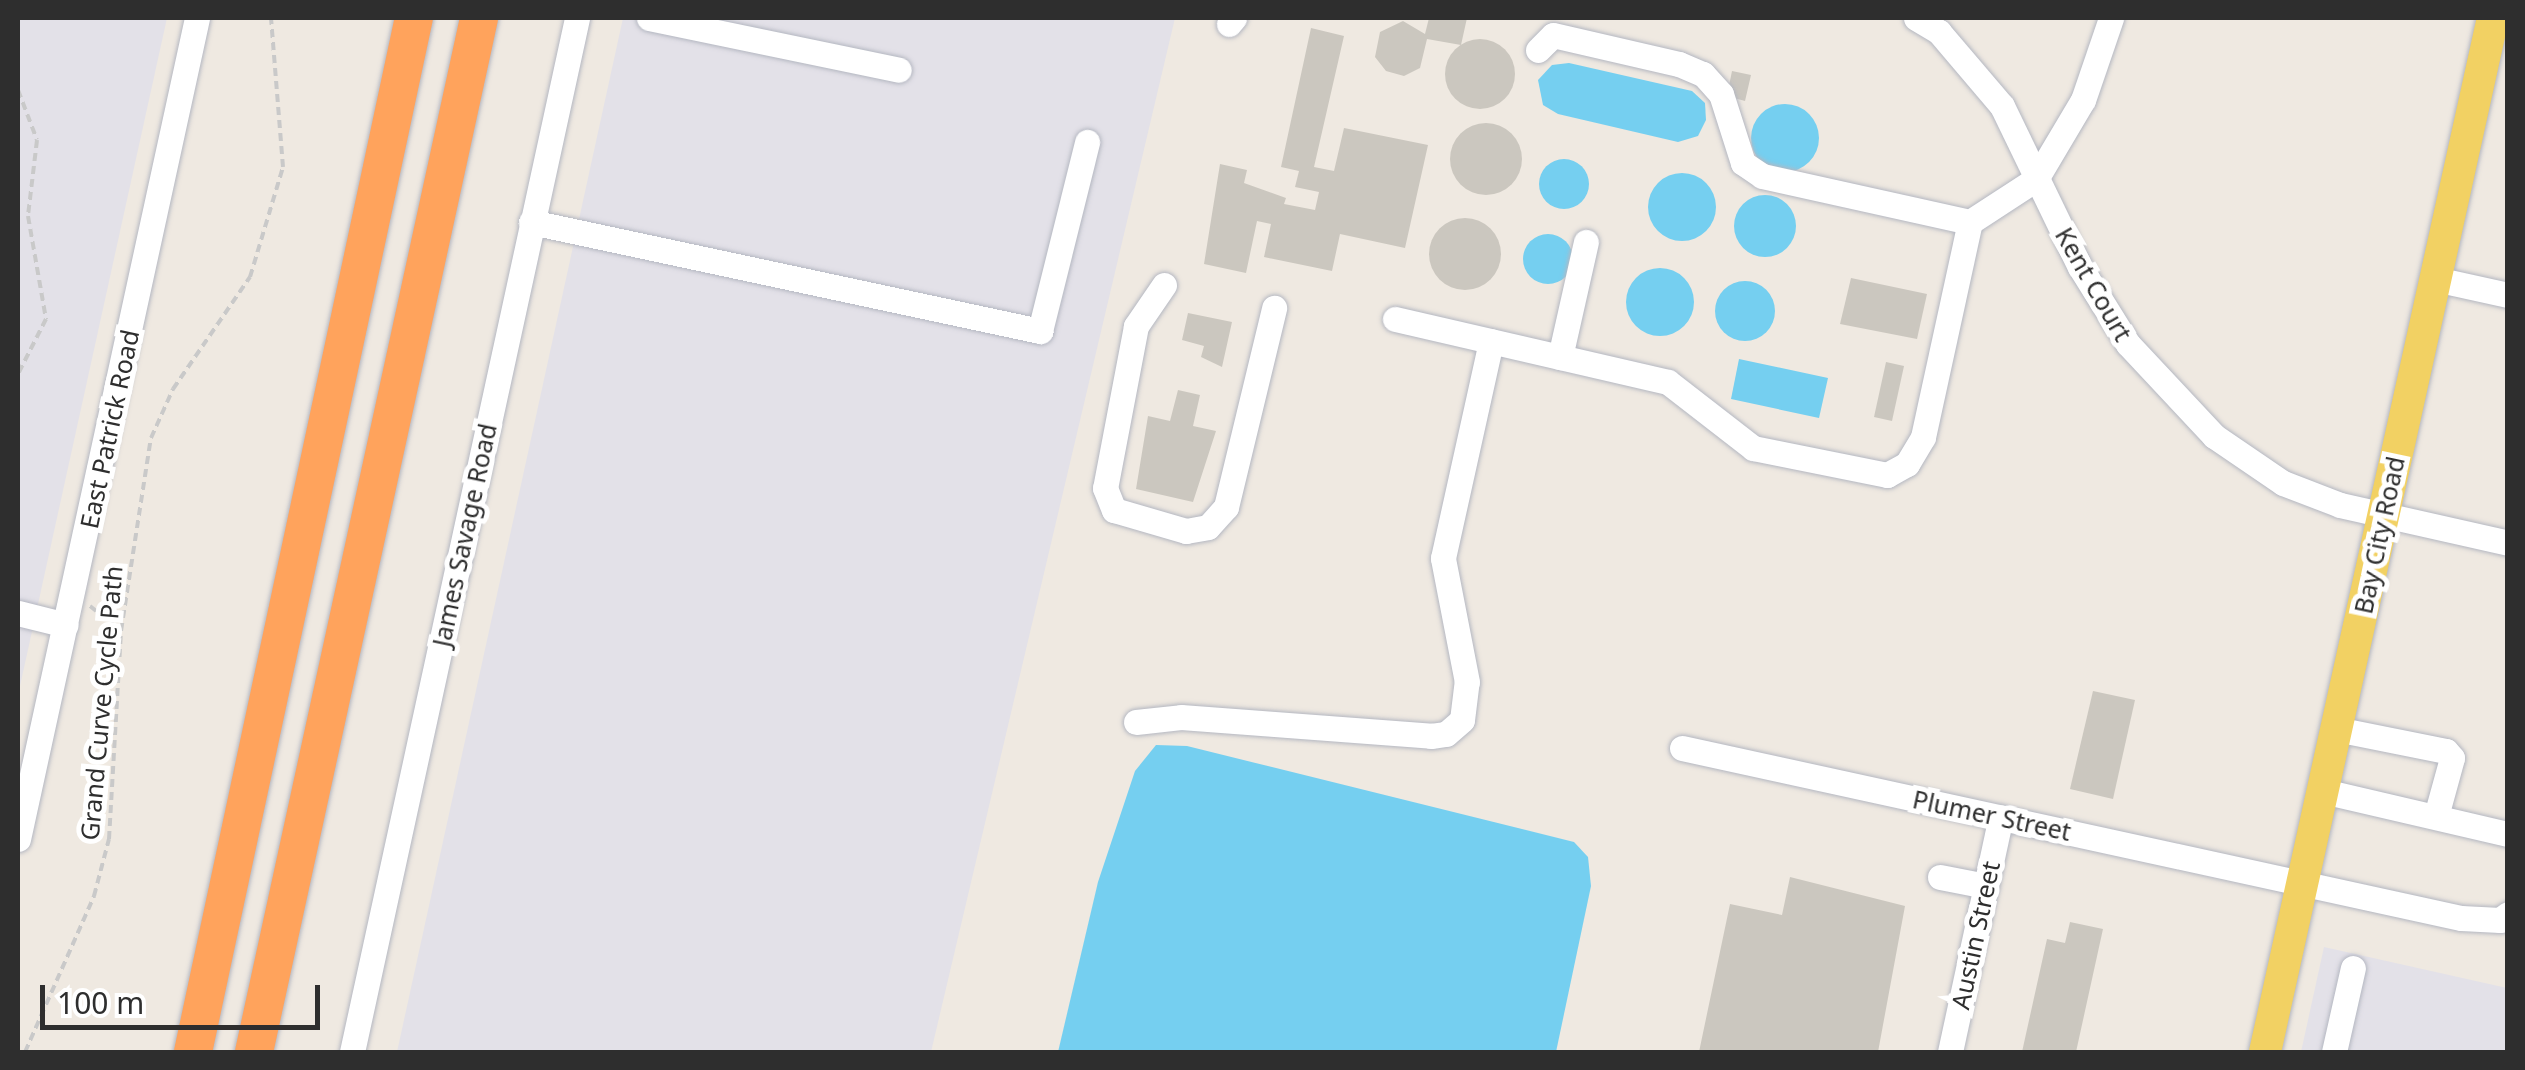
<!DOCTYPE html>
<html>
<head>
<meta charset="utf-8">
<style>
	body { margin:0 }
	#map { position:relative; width:2525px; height:1070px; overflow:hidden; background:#efe9e1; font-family:"Noto Sans",sans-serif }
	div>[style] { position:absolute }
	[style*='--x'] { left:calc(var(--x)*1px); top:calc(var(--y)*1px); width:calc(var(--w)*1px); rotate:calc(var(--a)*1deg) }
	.industrial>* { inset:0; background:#e3e1e8 }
	.water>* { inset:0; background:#75cff0 }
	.round { border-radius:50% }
	.building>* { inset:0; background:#cbc7bf }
	.path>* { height:4px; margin-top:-2px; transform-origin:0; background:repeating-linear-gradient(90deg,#c9c9c9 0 8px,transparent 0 13px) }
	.roads { filter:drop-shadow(0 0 2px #b4b7c1) drop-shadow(0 0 2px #b4b7c1) }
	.minor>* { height:25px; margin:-12.5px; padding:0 12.5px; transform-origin:12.5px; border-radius:12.5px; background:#fff }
	.major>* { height:32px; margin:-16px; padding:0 16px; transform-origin:16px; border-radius:16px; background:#f2d163 }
	.highway>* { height:38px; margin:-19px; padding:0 19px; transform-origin:19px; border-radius:19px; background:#ffa35c }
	span { translate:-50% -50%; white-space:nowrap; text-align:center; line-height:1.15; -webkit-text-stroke:10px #fff; paint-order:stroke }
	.street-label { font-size:25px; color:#2e2e2e }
	.frame { position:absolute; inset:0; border:20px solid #2e2e2e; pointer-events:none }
	.scale { position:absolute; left:40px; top:985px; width:280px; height:45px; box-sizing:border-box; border:5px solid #2e2e2e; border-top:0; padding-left:12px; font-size:30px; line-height:35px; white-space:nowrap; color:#2e2e2e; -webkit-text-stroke:8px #fff; paint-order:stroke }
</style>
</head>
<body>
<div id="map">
	<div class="industrial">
		<i style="clip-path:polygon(18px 18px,167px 18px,18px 695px)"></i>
		<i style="clip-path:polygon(623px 18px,1175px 18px,931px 1052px,397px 1052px)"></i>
		<i style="clip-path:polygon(2324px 947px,2507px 988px,2507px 1052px,2301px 1052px)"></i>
	</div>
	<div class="water">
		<i style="clip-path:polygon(1569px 63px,1692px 91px,1705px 103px,1706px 120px,1698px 136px,1678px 142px,1558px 114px,1543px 105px,1538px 80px,1552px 65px)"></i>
		<i class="round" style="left:1751px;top:104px;width:68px;height:68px"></i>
		<i class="round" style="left:1539px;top:159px;width:50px;height:50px"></i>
		<i class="round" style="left:1648px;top:173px;width:68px;height:68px"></i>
		<i class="round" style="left:1734px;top:195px;width:62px;height:62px"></i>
		<i class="round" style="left:1523px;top:234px;width:50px;height:50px"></i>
		<i class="round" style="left:1626px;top:268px;width:68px;height:68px"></i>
		<i class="round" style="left:1715px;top:281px;width:60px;height:60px"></i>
		<i style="clip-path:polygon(1739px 359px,1828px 378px,1819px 418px,1731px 399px)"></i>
		<i style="clip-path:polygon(1156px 745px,1187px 746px,1574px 842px,1588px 857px,1591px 886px,1556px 1052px,1058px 1052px,1098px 882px,1135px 771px)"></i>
	</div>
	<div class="building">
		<i style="clip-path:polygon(1429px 18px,1467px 18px,1461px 45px,1427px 39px,1420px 68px,1404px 76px,1386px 71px,1375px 57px,1380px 32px,1403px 21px,1425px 34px)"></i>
		<i style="clip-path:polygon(1311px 28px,1344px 36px,1314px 167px,1334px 171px,1344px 128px,1428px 145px,1405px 248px,1340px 234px,1332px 271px,1264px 257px,1271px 224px,1257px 221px,1246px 273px,1204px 264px,1220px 164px,1247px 170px,1244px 183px,1286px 198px,1284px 204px,1315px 210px,1319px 192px,1295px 187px,1299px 171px,1281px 167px)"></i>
		<i class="round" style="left:1445px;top:39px;width:70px;height:70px"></i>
		<i style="clip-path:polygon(1732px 71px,1751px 75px,1745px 101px,1727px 96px)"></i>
		<i class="round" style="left:1450px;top:123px;width:72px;height:72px"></i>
		<i class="round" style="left:1429px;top:218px;width:72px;height:72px"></i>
		<i style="clip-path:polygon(1851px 278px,1927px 294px,1917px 339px,1840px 324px)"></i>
		<i style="clip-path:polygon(1188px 313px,1232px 322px,1222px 367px,1201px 357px,1204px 346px,1182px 340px)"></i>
		<i style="clip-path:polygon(1886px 362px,1904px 366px,1892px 421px,1874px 417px)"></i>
		<i style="clip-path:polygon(1178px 390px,1200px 395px,1193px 426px,1216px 431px,1193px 502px,1136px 489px,1148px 416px,1170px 421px)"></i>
		<i style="clip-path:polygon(2093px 691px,2135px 700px,2113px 799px,2070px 789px)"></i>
		<i style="clip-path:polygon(1790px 877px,1905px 906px,1878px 1052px,1699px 1052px,1730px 904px,1782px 915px)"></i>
		<i style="clip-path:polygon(2070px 922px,2103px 929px,2076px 1052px,2022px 1052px,2047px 939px,2065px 943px)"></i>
	</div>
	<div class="path">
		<i style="--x:18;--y:90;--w:53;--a:69.2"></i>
		<i style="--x:37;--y:140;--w:77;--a:96.8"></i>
		<i style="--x:28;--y:216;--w:105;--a:80.1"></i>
		<i style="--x:46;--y:319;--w:62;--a:117"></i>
		<i style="--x:90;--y:606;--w:40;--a:39"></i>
		<i style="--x:25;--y:1052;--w:171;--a:-66.1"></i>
		<i style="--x:94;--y:896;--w:59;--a:-75.3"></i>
		<i style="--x:109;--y:839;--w:208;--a:-86.7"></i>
		<i style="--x:121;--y:631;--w:195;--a:-81.2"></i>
		<i style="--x:151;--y:438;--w:54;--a:-65.8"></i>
		<i style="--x:173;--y:389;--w:136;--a:-55.5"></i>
		<i style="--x:250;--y:277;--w:115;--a:-73.3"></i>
		<i style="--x:283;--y:167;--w:149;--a:-94.6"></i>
	</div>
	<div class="roads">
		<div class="minor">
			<i style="--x:649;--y:18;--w:255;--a:11.7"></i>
			<i style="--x:1916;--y:18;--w:27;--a:31"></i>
			<i style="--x:1939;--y:32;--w:97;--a:49.6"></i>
			<i style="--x:2002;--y:106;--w:179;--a:64.2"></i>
			<i style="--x:2080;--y:267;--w:91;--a:58.1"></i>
			<i style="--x:2128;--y:344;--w:126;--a:46.9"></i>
			<i style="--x:2214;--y:436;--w:83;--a:34.3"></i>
			<i style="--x:2283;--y:483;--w:61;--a:21.1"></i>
			<i style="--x:2340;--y:505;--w:172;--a:12.7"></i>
			<i style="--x:1229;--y:24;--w:8;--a:-50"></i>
			<i style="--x:1538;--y:50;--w:21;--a:-45"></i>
			<i style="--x:1553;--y:35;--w:129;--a:13"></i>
			<i style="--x:1679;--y:64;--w:26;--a:23"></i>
			<i style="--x:1703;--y:74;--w:27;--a:48"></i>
			<i style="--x:1721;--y:94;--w:72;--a:72.3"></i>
			<i style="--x:1743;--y:163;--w:23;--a:34"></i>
			<i style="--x:1762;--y:176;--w:213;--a:12.5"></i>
			<i style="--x:531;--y:222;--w:521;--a:12.09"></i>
			<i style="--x:1040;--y:331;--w:195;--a:-76"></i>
			<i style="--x:2435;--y:279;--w:75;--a:12.4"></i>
			<i style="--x:1164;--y:285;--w:50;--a:124.3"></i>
			<i style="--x:1136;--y:326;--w:165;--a:100.8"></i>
			<i style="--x:1105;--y:488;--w:24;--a:68"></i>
			<i style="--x:1114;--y:510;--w:75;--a:16.3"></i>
			<i style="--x:1186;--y:531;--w:22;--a:-10"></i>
			<i style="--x:1208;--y:527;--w:27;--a:-48"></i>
			<i style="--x:1226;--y:507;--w:205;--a:-76.4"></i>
			<i style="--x:1395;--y:319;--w:280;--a:13"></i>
			<i style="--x:1668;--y:382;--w:108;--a:37.8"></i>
			<i style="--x:1753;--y:448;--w:137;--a:11.4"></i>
			<i style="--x:1887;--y:475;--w:23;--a:-29"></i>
			<i style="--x:1907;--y:464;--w:31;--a:-59"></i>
			<i style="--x:1923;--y:437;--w:220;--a:-77.7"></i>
			<i style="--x:1970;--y:222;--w:79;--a:-33.1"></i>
			<i style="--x:2036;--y:179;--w:92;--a:-59.3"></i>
			<i style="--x:2083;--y:100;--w:87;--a:-71.1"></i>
			<i style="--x:1560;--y:357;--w:118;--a:-77.3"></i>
			<i style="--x:18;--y:613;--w:49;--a:14"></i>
			<i style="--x:1136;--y:722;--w:45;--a:-6.3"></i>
			<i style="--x:1181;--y:717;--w:251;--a:4.3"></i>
			<i style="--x:1431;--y:736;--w:15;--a:-8"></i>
			<i style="--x:1446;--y:734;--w:21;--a:-41"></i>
			<i style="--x:1462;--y:720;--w:38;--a:-83"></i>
			<i style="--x:1467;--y:682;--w:126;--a:-101"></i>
			<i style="--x:1443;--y:558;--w:222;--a:-77.5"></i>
			<i style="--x:2336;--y:729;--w:112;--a:11.3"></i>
			<i style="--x:2446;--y:751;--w:9;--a:49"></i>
			<i style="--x:2452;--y:758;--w:60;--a:105.4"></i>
			<i style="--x:1682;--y:748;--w:797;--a:12.31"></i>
			<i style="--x:2461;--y:918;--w:39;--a:3"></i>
			<i style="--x:2500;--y:920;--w:10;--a:-37"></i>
			<i style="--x:2323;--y:791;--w:190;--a:13.1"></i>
			<i style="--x:18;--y:839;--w:840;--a:-77.7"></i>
			<i style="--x:1940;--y:877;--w:47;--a:11.1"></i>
			<i style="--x:352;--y:1052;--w:1058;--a:-77.72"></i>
			<i style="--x:1950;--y:1052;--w:240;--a:-77.8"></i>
			<i style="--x:2334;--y:1052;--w:86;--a:-77.3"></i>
		</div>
		<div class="major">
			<i style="--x:2265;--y:1052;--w:1059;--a:-77.57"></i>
		</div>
		<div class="highway">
			<i style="--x:193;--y:1052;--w:1057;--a:-77.94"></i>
			<i style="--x:254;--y:1052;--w:1058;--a:-77.72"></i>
		</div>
	</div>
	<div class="street-label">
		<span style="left:2094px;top:284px;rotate:60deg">Kent Court</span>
		<span style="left:109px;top:429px;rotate:-78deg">East Patrick Road</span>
		<span style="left:464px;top:535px;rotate:-78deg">James Savage Road</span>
		<span style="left:2379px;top:535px;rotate:-78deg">Bay City Road</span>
		<span style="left:101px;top:703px;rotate:-85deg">Grand Curve Cycle Path</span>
		<span style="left:1992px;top:815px;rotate:12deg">Plumer Street</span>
		<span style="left:1975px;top:935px;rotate:-78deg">Austin Street</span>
	</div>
	<div class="frame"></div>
	<div class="scale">100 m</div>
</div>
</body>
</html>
